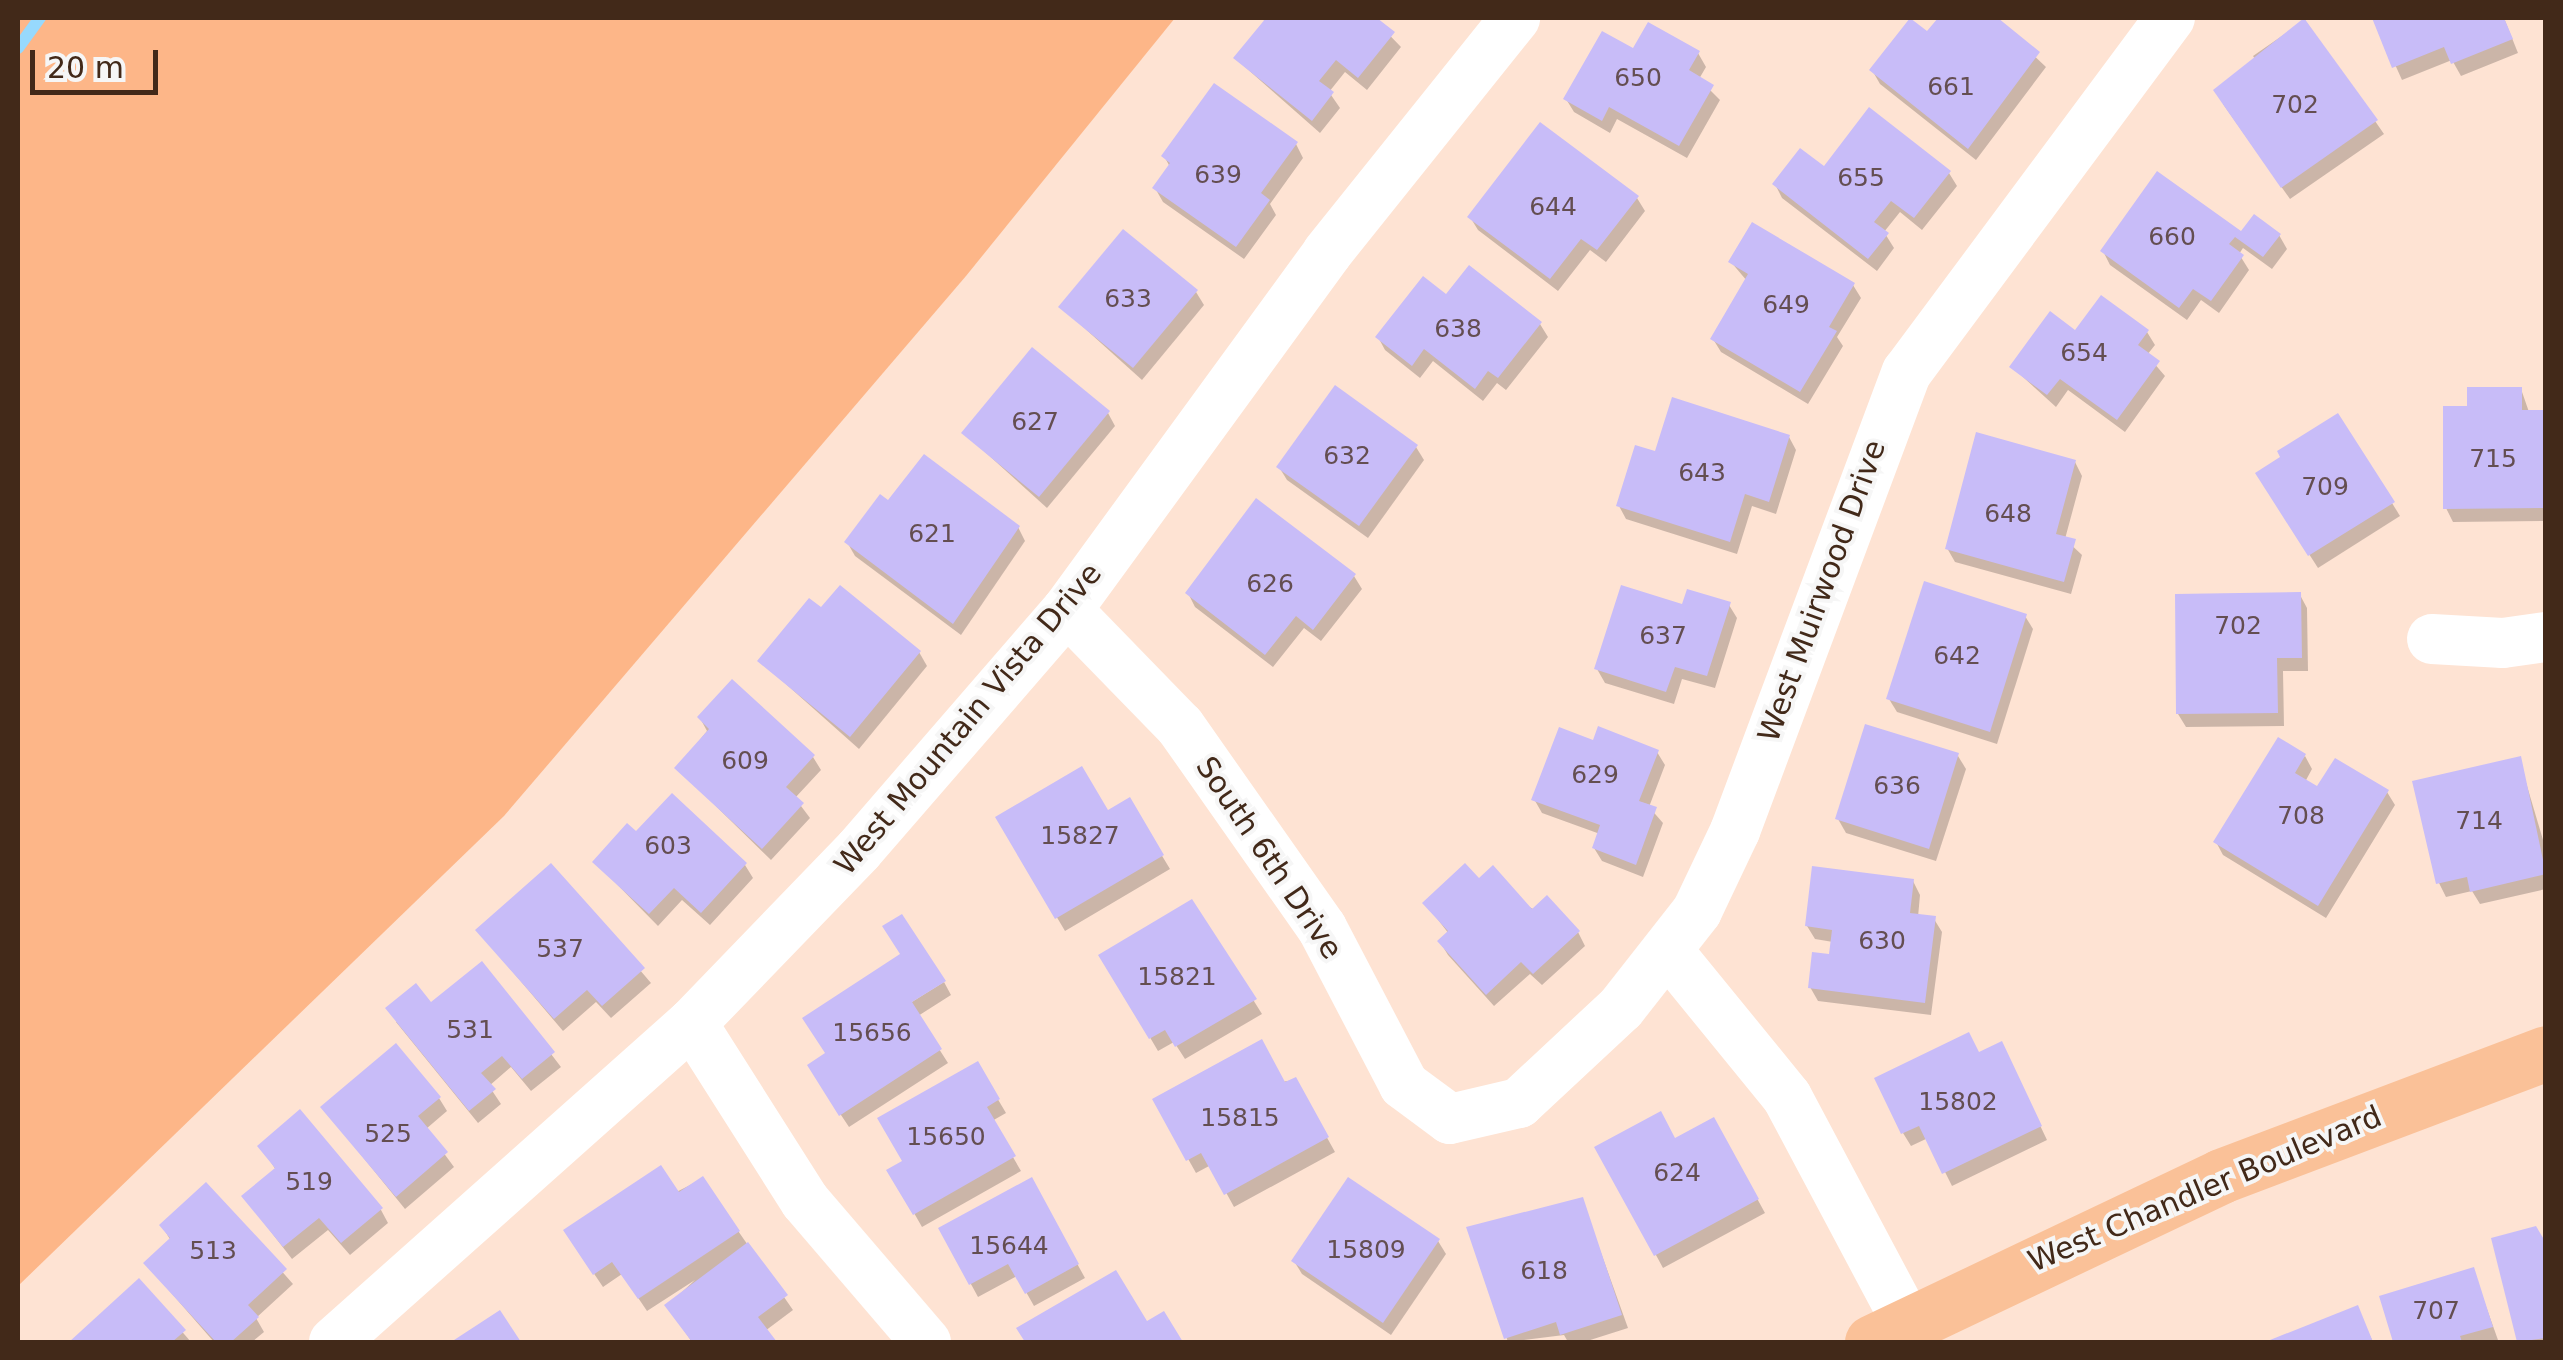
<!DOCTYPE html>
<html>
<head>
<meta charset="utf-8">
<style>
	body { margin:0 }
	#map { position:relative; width:2563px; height:1360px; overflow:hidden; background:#fee3d3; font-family:"DejaVu Sans",sans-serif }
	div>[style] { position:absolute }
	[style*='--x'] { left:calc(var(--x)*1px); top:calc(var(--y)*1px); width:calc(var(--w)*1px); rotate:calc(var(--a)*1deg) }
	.green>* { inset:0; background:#fdb688 }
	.shadow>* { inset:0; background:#0003 }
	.stream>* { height:12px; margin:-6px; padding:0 6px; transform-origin:6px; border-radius:6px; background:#97d9fd }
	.building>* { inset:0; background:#c8bcf8 }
	.minor>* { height:50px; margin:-25px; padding:0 25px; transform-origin:25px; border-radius:25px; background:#fff }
	.major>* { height:55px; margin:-27.5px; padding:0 27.5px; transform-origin:27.5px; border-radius:27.5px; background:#fac198 }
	span { translate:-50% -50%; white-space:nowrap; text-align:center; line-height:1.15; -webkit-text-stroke:8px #f6f6f6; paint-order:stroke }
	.number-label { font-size:25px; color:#644e51 }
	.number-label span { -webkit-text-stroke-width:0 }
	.street-label { font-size:30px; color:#422919 }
	.frame { position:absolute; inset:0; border:20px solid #422919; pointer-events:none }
	.scale { position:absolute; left:30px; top:50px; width:128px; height:45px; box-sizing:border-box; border:5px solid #422919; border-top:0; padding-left:12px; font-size:30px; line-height:35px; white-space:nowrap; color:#422919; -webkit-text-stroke:8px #f6f6f6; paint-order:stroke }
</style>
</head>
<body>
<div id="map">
	<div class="green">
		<i style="clip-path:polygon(18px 18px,1175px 18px,966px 276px,504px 816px,18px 1286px)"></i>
	</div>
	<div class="shadow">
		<i style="clip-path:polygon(1261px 18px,1373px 18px,1401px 47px,1367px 90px,1345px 72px,1329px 92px,1340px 108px,1320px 133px,1236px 59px,1266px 22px)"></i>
		<i style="clip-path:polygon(1941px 18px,1994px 18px,2046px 67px,1976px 160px,1880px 84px,1872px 70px,1927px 35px)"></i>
		<i style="clip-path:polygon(2374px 18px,2504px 18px,2518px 53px,2461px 76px,2452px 60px,2402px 80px)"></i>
		<i style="clip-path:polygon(2305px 20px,2384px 134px,2290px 199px,2223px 104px,2257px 62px,2253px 56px)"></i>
		<i style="clip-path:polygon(1634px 52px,1698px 53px,1706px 67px,1699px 79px,1720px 100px,1687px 158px,1617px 119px,1610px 133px,1574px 112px,1566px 99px)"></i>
		<i style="clip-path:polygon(1296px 144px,1303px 158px,1270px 204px,1276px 215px,1244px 259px,1163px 202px,1155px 188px,1170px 167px,1164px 156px)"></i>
		<i style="clip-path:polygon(1824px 169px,1949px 173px,1957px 186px,1922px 230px,1900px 212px,1884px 232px,1894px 248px,1877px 271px,1782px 198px,1775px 184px)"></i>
		<i style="clip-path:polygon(1637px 198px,1645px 211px,1606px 262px,1590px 250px,1558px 291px,1478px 230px,1470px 217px)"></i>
		<i style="clip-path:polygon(2241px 234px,2279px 235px,2287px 249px,2272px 269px,2243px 248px,2239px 254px,2249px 270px,2219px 313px,2201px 300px,2187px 320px,2110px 265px,2103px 251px)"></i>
		<i style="clip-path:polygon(1731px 262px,1853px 285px,1861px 298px,1837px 337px,1843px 346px,1808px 404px,1721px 352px,1713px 339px,1747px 281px)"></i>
		<i style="clip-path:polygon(1196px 292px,1204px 305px,1142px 380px,1061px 307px)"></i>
		<i style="clip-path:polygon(1446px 298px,1540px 324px,1548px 337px,1506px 390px,1497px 383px,1483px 401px,1433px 361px,1420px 378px,1385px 350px,1378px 337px)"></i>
		<i style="clip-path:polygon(2147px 332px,2155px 345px,2147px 355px,2165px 376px,2125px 432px,2068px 390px,2056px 407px,2012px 367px,2076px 334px)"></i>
		<i style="clip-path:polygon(2521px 389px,2529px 412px,2546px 419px,2546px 521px,2453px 522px,2446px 508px,2469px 408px)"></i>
		<i style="clip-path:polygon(1108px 413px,1115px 426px,1047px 508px,964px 433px)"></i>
		<i style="clip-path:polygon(1789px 437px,1796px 450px,1776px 514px,1752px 506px,1737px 554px,1626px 519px,1619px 506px,1656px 455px)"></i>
		<i style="clip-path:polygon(1416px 447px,1424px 460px,1368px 538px,1287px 480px,1279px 467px)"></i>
		<i style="clip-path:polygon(2284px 458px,2392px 503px,2400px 516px,2318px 568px,2266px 487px)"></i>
		<i style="clip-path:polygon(2075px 462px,2082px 476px,2065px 539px,2082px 555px,2071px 594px,1955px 562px,1947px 548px)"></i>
		<i style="clip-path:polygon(889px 504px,1018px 527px,1025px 541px,961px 635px,855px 556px,847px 542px)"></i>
		<i style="clip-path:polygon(1354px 576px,1362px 589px,1321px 641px,1304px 628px,1273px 667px,1195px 607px,1188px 593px)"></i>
		<i style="clip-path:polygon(2300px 595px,2307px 608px,2308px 671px,2283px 671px,2284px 726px,2186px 727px,2178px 714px)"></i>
		<i style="clip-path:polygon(1729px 605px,1737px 618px,1715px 688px,1682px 679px,1674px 704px,1605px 683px,1597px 669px,1684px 608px)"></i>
		<i style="clip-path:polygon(822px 611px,919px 652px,927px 666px,859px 749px,760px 661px)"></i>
		<i style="clip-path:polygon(2025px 616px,2033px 629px,1997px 744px,1897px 712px,1889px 699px)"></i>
		<i style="clip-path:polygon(700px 718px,813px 757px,821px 770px,795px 798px,810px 818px,771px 860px,677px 768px,707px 731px)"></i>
		<i style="clip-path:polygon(1595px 743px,1657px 752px,1665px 765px,1649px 807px,1663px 823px,1643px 877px,1602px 861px,1594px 848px,1600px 834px,1542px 813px,1534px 799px)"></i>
		<i style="clip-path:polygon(1958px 756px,1966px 769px,1936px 861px,1846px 833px,1838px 819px)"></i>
		<i style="clip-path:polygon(2305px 756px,2312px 769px,2305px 782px,2318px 790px,2387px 792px,2395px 805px,2326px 918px,2223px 855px,2216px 842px)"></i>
		<i style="clip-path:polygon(2519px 759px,2546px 850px,2546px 889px,2480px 904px,2472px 891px,2446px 897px,2439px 883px)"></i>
		<i style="clip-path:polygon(1129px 801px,1170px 869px,1065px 931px,998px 818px,1107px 814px)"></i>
		<i style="clip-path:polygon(636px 835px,745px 865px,753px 878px,710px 925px,682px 900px,658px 926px,595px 862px)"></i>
		<i style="clip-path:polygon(551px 866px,651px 983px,611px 1018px,596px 1002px,563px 1031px,478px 931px)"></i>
		<i style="clip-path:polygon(1479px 881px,1578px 932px,1585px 946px,1542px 985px,1530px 974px,1494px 1006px,1448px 955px,1440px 942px,1449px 934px,1425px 903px)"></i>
		<i style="clip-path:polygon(1913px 881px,1920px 895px,1918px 917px,1934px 919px,1942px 932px,1931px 1015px,1818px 1001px,1810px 987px,1831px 957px,1833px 942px,1815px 939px,1807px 926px)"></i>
		<i style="clip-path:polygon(1192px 902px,1262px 1014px,1185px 1059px,1174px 1042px,1158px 1051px,1102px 956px)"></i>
		<i style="clip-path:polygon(482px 964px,561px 1067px,531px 1091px,511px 1067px,489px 1086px,501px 1104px,478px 1123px,396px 1022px,431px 1005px)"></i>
		<i style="clip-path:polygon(944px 982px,951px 995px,918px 1016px,948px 1063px,849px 1127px,817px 1079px,828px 1054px)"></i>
		<i style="clip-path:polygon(1979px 1055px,2008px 1058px,2047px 1140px,1952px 1186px,1928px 1138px,1911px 1146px,1903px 1133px)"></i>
		<i style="clip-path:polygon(977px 1064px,1006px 1113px,992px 1121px,1021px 1171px,922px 1227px,890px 1171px,906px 1162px)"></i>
		<i style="clip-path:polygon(1295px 1080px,1335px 1152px,1234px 1207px,1211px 1165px,1196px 1173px,1155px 1100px)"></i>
		<i style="clip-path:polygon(439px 1098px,447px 1111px,426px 1129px,454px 1167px,405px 1209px,323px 1108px)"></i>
		<i style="clip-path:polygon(1714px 1120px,1765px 1213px,1663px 1268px,1598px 1148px,1674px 1141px)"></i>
		<i style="clip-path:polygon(260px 1146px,381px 1210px,388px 1223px,350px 1255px,328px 1230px,292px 1259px,244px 1197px,276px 1170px)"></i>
		<i style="clip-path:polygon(702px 1179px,793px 1310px,765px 1331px,774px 1342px,692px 1342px,667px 1306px,695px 1280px,647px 1311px,622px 1274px,603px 1287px,574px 1244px)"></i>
		<i style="clip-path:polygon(1031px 1180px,1085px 1278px,1034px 1306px,1017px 1276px,978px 1297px,941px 1229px)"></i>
		<i style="clip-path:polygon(206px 1185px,293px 1284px,256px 1318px,264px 1332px,252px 1342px,214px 1342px,146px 1264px,171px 1241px,162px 1226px)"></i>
		<i style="clip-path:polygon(1582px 1200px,1628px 1328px,1584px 1342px,1568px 1342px,1564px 1335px,1508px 1342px,1469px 1228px)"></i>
		<i style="clip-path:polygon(2494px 1240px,2546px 1246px,2546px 1342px,2520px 1342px)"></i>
		<i style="clip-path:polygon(1438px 1241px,1446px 1254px,1391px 1335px,1302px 1274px,1294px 1261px)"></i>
		<i style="clip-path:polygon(2473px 1270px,2498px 1340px,2396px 1342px,2382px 1298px)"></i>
		<i style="clip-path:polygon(139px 1282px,191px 1342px,73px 1342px)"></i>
		<i style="clip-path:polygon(2357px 1308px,2373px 1342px,2271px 1342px)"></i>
		<i style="clip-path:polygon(1163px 1314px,1180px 1342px,1027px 1342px,1020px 1329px,1146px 1325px)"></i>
	</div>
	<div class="stream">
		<i style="--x:18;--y:48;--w:37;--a:-54"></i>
	</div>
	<div class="building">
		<i style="clip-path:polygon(1266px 18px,1377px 18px,1395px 32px,1358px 78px,1336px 60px,1319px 81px,1334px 92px,1312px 121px,1233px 58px)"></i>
		<i style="clip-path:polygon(1910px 18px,1927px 31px,1938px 18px,1998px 18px,2040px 52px,1968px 149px,1869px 70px)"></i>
		<i style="clip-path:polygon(2304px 18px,2378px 120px,2281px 188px,2213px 90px)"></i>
		<i style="clip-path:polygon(2372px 18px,2504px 18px,2513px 39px,2451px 64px,2444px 47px,2392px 68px)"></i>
		<i style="clip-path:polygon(1648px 22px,1700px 51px,1689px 70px,1714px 85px,1679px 146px,1609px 107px,1602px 121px,1563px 99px,1602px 31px,1633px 48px)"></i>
		<i style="clip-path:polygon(1214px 83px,1298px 142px,1261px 193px,1270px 200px,1236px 247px,1152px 188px,1170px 163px,1161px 156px)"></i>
		<i style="clip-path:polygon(1869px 107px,1951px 171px,1914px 218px,1891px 201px,1874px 222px,1889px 233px,1868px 259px,1772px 184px,1800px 148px,1824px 166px)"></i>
		<i style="clip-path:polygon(1540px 122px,1639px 196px,1597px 250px,1581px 239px,1550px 279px,1467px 217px)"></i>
		<i style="clip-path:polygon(2157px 171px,2241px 231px,2254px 214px,2281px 234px,2263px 257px,2235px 237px,2229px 244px,2244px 255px,2211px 301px,2193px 289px,2179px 308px,2100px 251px)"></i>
		<i style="clip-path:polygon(1752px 222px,1855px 283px,1829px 327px,1837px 331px,1800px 392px,1710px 339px,1748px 274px,1728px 262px)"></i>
		<i style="clip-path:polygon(1123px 229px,1198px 290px,1133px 368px,1058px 307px)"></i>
		<i style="clip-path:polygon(1469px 265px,1542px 322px,1498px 378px,1488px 371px,1475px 389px,1424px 349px,1412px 366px,1375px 337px,1423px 276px,1446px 294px)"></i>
		<i style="clip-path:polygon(2101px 295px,2149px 330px,2138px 345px,2160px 361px,2117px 420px,2060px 379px,2047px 395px,2009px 367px,2050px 311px,2075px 330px)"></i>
		<i style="clip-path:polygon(1032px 347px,1110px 411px,1039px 497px,961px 433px)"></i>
		<i style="clip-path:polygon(1335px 385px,1418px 445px,1359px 526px,1276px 467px)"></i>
		<i style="clip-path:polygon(2467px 387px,2522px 387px,2522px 410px,2543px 410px,2544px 508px,2443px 509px,2443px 406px,2467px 406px)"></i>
		<i style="clip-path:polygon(1672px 397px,1790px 435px,1769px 502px,1745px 494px,1730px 542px,1616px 506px,1635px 445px,1655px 451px)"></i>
		<i style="clip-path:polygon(2338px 413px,2395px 502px,2308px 556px,2255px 473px,2280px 457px,2277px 451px)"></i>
		<i style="clip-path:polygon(1976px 432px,2076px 460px,2056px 534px,2076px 539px,2064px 582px,1945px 549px)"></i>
		<i style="clip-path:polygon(924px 454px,1020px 526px,953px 624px,844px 542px,880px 494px,888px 500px)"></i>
		<i style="clip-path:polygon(1256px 498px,1356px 574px,1313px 630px,1296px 616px,1265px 655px,1185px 593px)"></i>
		<i style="clip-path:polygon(1924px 581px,2027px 614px,1990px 732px,1886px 699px)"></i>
		<i style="clip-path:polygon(840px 585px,921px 651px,850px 737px,757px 661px,809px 598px,821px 607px)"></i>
		<i style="clip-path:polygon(1621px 585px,1682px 604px,1687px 589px,1731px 602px,1707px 676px,1675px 667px,1666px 692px,1594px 669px)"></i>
		<i style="clip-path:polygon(2301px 592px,2302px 658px,2277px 658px,2278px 713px,2176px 714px,2175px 594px)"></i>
		<i style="clip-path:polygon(732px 679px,815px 755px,786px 787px,804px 803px,762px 849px,674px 768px,709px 729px,697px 717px)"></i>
		<i style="clip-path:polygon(1865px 724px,1959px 753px,1929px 849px,1835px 819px)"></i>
		<i style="clip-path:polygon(1598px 726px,1659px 750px,1639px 801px,1657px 807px,1636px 865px,1592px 848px,1600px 825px,1531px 800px,1559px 727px,1593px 740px)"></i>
		<i style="clip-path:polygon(2278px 737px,2306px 754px,2295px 773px,2317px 786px,2335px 758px,2389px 790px,2318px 906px,2213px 842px)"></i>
		<i style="clip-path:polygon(2521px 756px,2546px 874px,2470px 892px,2467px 877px,2436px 884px,2412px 781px)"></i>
		<i style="clip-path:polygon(1082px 766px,1108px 810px,1130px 797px,1164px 855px,1055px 919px,995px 817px)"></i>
		<i style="clip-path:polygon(672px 793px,747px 863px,701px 913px,674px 888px,649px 914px,592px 862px,627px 823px,636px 831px)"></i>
		<i style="clip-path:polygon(551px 863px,645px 968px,602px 1006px,587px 990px,554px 1019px,475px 930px)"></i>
		<i style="clip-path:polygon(1465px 863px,1479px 878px,1493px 865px,1532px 909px,1547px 895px,1580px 931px,1533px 974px,1521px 962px,1486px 995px,1437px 941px,1448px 931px,1422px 903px)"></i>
		<i style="clip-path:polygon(1812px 866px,1914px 879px,1910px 913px,1936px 916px,1925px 1003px,1808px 988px,1812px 952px,1829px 954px,1832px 930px,1805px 926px)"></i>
		<i style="clip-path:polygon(1192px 899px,1257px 999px,1175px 1047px,1165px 1030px,1149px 1039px,1098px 955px)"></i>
		<i style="clip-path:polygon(902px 914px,946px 981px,912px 1002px,942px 1049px,839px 1116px,807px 1065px,825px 1053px,802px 1018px,900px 954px,882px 926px)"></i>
		<i style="clip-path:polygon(482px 961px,555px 1052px,522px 1079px,502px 1056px,481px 1073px,496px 1089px,469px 1111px,385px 1008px,416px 983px,431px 1002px)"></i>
		<i style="clip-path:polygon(1969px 1032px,1979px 1052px,2002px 1041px,2042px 1126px,1942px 1174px,1919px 1126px,1901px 1134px,1874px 1078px)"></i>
		<i style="clip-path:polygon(1262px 1039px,1285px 1082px,1296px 1077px,1329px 1137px,1224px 1195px,1201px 1153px,1186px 1161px,1152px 1099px)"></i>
		<i style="clip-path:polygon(396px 1043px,441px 1097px,418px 1116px,448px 1152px,396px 1197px,320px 1107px)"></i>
		<i style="clip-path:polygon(978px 1061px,1000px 1099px,987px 1107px,1016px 1156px,913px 1215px,886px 1170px,902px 1161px,877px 1118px)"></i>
		<i style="clip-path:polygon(300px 1109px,383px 1208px,341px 1243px,319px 1218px,283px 1247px,241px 1196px,275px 1168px,257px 1146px)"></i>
		<i style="clip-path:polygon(1661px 1111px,1675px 1138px,1714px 1117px,1759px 1199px,1654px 1256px,1594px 1147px)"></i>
		<i style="clip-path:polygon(661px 1165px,679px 1192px,703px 1176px,740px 1231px,638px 1299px,612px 1262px,593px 1275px,563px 1230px)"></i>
		<i style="clip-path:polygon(1032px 1177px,1079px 1264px,1025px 1294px,1008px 1264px,969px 1285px,938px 1228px)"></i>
		<i style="clip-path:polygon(1348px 1177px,1440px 1239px,1383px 1323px,1291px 1261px)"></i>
		<i style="clip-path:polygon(206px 1182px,287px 1269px,248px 1305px,259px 1317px,231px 1342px,216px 1342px,143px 1263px,170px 1238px,159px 1225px)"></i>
		<i style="clip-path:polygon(1583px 1197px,1622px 1315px,1560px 1335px,1556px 1322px,1504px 1339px,1466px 1227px)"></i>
		<i style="clip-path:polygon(2536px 1226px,2546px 1243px,2546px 1338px,2517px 1342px,2491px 1238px)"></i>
		<i style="clip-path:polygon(748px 1242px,788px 1295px,758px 1317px,777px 1342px,692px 1342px,664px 1305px)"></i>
		<i style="clip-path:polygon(2474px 1267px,2493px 1327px,2460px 1336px,2462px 1342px,2393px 1342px,2379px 1296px)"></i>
		<i style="clip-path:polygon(1116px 1270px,1147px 1321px,1164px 1311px,1183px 1342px,1025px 1342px,1016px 1328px)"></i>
		<i style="clip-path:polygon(139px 1278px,186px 1330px,172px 1342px,69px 1342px)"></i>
		<i style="clip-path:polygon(2358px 1305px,2373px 1342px,2265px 1342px)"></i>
		<i style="clip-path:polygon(500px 1310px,521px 1342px,451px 1342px)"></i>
	</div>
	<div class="minor">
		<i style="--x:1067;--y:610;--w:162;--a:45.8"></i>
		<i style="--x:1180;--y:726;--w:247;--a:54.9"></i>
		<i style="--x:1322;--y:928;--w:177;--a:62.4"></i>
		<i style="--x:1404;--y:1085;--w:57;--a:36.5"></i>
		<i style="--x:1450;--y:1119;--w:71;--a:-13.1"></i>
		<i style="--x:1519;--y:1103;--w:139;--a:-43"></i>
		<i style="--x:1621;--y:1008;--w:123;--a:-51.9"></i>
		<i style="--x:1697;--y:911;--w:89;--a:-64.6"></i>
		<i style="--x:1735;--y:831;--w:490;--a:-69.5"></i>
		<i style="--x:1907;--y:372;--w:441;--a:-53.4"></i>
		<i style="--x:2432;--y:639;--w:71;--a:3.2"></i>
		<i style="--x:2503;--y:643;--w:43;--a:-7.9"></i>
		<i style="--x:1668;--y:951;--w:188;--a:50.8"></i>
		<i style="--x:1787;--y:1097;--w:277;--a:62"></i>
		<i style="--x:692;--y:1023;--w:211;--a:57.6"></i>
		<i style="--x:805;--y:1201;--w:186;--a:49.4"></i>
		<i style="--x:334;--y:1342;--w:480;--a:-41.7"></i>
		<i style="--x:692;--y:1023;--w:240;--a:-46"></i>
		<i style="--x:859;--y:850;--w:318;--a:-49.1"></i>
		<i style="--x:1067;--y:610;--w:442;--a:-53.9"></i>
		<i style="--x:1327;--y:253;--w:301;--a:-51.3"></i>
	</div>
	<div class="major">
		<i style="--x:1872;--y:1342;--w:386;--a:-25.4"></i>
		<i style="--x:2221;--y:1176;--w:347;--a:-20.7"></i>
	</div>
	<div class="number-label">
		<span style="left:1638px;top:78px">650</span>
		<span style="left:1951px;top:87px">661</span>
		<span style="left:2295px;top:105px">702</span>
		<span style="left:1218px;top:175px">639</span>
		<span style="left:1861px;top:178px">655</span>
		<span style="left:1553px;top:207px">644</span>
		<span style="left:2172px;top:237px">660</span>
		<span style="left:1128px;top:299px">633</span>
		<span style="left:1786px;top:305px">649</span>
		<span style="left:1458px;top:329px">638</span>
		<span style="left:2084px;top:353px">654</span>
		<span style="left:1035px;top:422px">627</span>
		<span style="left:1347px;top:456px">632</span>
		<span style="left:2493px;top:459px">715</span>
		<span style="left:1702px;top:473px">643</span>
		<span style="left:2325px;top:487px">709</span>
		<span style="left:2008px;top:514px">648</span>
		<span style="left:932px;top:534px">621</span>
		<span style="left:1270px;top:584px">626</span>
		<span style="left:2238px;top:626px">702</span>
		<span style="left:1663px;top:636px">637</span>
		<span style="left:1957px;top:656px">642</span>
		<span style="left:745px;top:761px">609</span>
		<span style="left:1595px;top:775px">629</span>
		<span style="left:1897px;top:786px">636</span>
		<span style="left:2301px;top:816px">708</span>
		<span style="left:2479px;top:821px">714</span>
		<span style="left:1080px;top:836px">15827</span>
		<span style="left:668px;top:846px">603</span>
		<span style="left:1882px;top:941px">630</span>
		<span style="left:560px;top:949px">537</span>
		<span style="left:1177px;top:977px">15821</span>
		<span style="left:470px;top:1030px">531</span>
		<span style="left:872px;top:1033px">15656</span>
		<span style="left:1958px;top:1102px">15802</span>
		<span style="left:1240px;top:1118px">15815</span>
		<span style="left:388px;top:1134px">525</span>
		<span style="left:946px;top:1137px">15650</span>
		<span style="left:1677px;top:1173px">624</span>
		<span style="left:309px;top:1182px">519</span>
		<span style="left:1009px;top:1246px">15644</span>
		<span style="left:1366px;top:1250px">15809</span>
		<span style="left:213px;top:1251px">513</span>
		<span style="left:1544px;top:1271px">618</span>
		<span style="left:2436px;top:1311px">707</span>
	</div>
	<div class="street-label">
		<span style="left:1822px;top:591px;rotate:-70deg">West Muirwood Drive</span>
		<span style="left:968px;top:719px;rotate:-50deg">West Mountain Vista Drive</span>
		<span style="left:1269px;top:858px;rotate:56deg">South 6th Drive</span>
		<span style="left:2205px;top:1189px;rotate:-23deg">West Chandler Boulevard</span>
	</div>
	<div class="frame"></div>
	<div class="scale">20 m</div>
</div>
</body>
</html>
